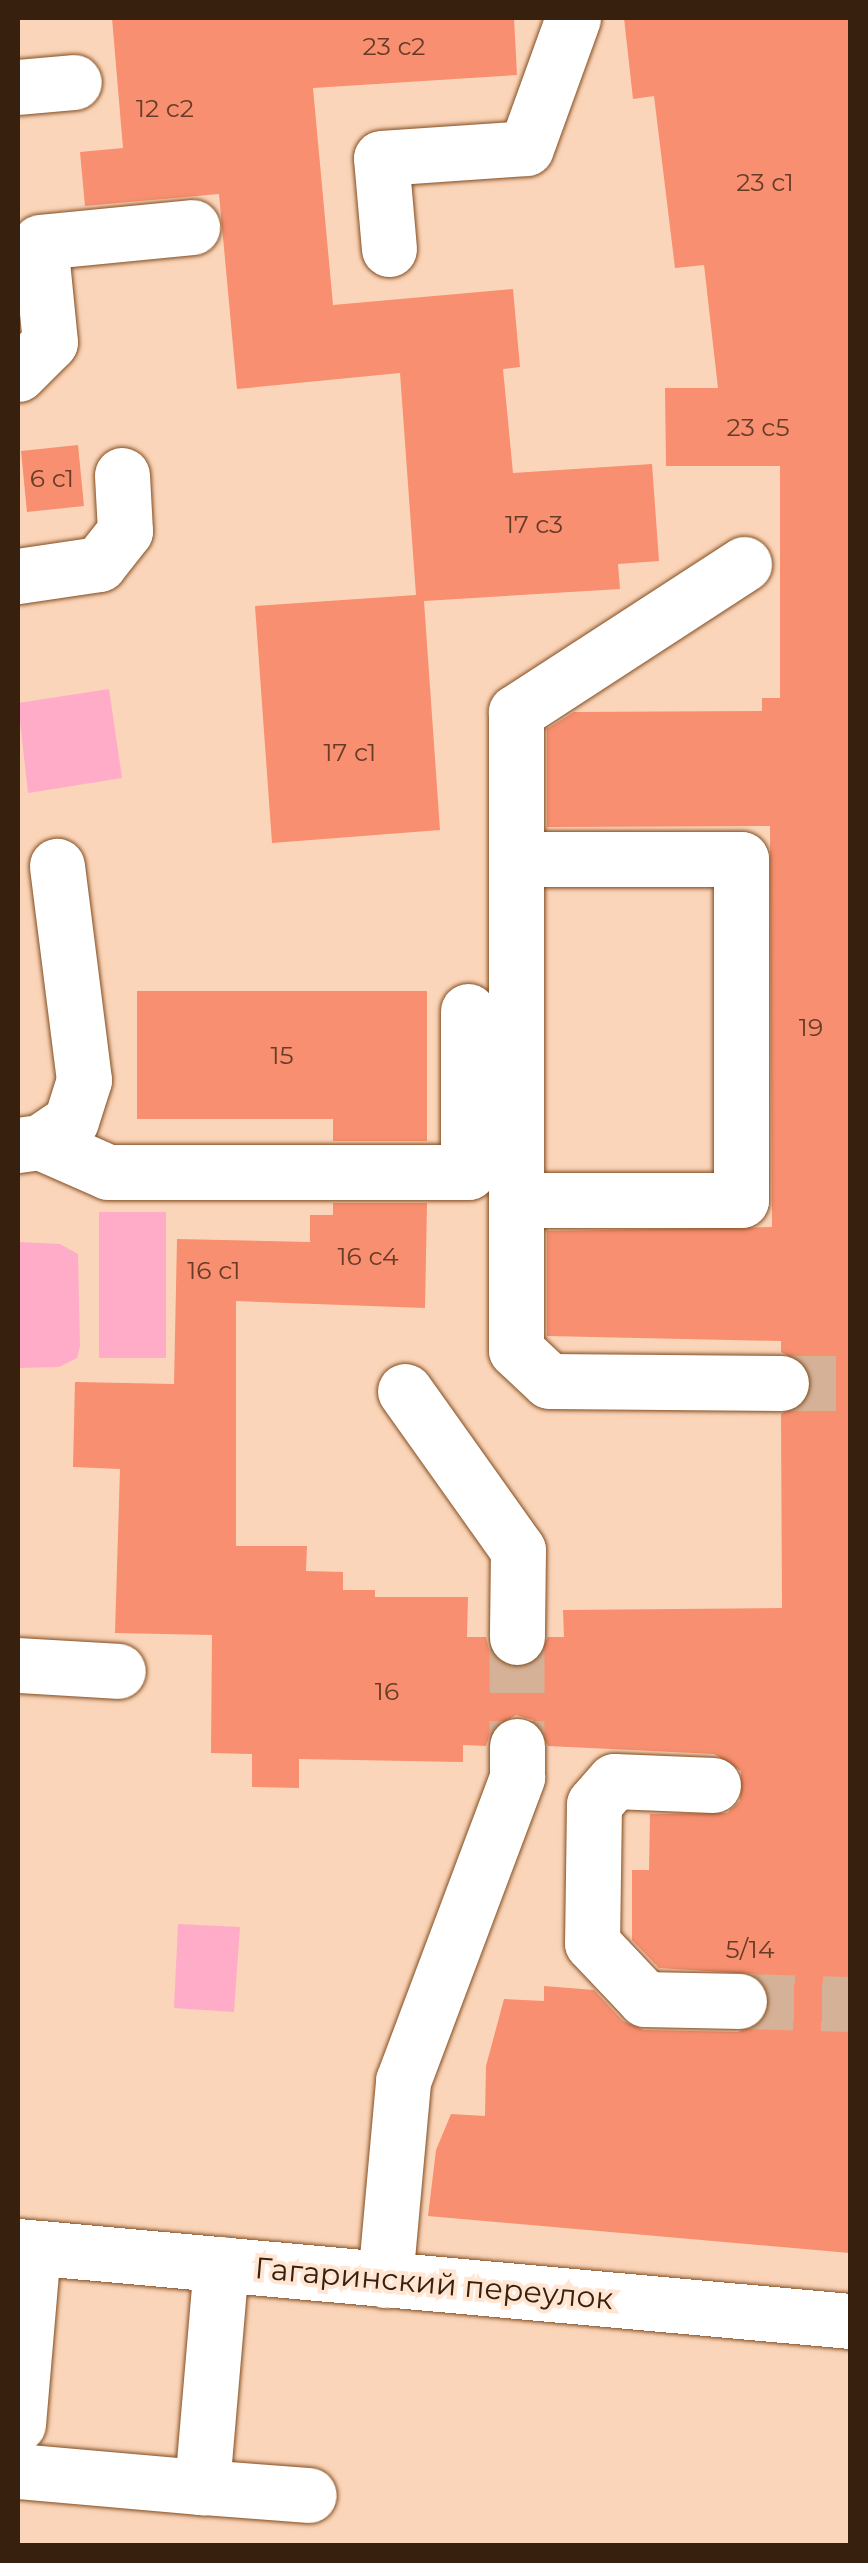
<!DOCTYPE html>
<html>
<head>
<meta charset="utf-8">
<style>
	body { margin:0 }
	#map { position:relative; width:868px; height:2563px; overflow:hidden; background:#fbd5b9; font-family:Montserrat,sans-serif }
	div>[style] { position:absolute }
	[style*='--x'] { left:calc(var(--x)*1px); top:calc(var(--y)*1px); width:calc(var(--w)*1px); rotate:calc(var(--a)*1deg) }
	.green>* { inset:0; background:#ffacc9 }
	.building>* { inset:0; background:#f78f70 }
	.minor-tunnel>* { height:55px; margin-top:-27.5px; transform-origin:0; background:repeating-linear-gradient(90deg,#d4b197 0 55px,transparent 0 83px) }
	.roads { filter:drop-shadow(0 0 2px #834d20) drop-shadow(0 0 2px #834d20) }
	.minor>* { height:55px; margin:-27.5px; padding:0 27.5px; transform-origin:27.5px; border-radius:27.5px; background:#fff }
	span { translate:-50% -50%; white-space:nowrap; text-align:center; line-height:1.15; -webkit-text-stroke:8px #ffe5d2; paint-order:stroke }
	.number-label { font-size:25px; color:#673c26 }
	.number-label span { -webkit-text-stroke-width:0 }
	.street-label { font-size:30px; color:#37200d }
	.frame { position:absolute; inset:0; border:20px solid #37200d; pointer-events:none }
</style>
</head>
<body>
<div id="map">
	<div class="green">
		<i style="clip-path:polygon(109px 689px,122px 778px,28px 793px,18px 703px)"></i>
		<i style="clip-path:polygon(99px 1212px,166px 1212px,166px 1358px,99px 1358px)"></i>
		<i style="clip-path:polygon(18px 1242px,60px 1244px,78px 1254px,80px 1346px,77px 1358px,59px 1367px,18px 1368px)"></i>
		<i style="clip-path:polygon(178px 1924px,240px 1927px,234px 2012px,174px 2008px)"></i>
	</div>
	<div class="building">
		<i style="clip-path:polygon(112px 18px,514px 18px,517px 75px,313px 88px,333px 305px,513px 289px,520px 367px,503px 369px,513px 473px,652px 464px,659px 561px,618px 564px,620px 589px,424px 601px,440px 830px,272px 843px,255px 606px,416px 595px,400px 373px,237px 389px,219px 194px,85px 206px,80px 152px,123px 148px)"></i>
		<i style="clip-path:polygon(624px 18px,850px 18px,850px 2253px,428px 2216px,436px 2150px,451px 2114px,485px 2116px,486px 2066px,504px 1999px,544px 2001px,544px 1986px,594px 1990px,623px 2021px,644px 2030px,738px 2032px,765px 2018px,767px 1987px,754px 1974px,659px 1968px,632px 1940px,632px 1870px,649px 1870px,650px 1814px,727px 1813px,740px 1801px,741px 1771px,714px 1754px,548px 1746px,533px 1720px,516px 1715px,491px 1730px,486px 1746px,463px 1745px,463px 1762px,299px 1759px,299px 1788px,252px 1787px,252px 1754px,211px 1753px,212px 1635px,115px 1633px,120px 1469px,73px 1467px,75px 1382px,174px 1384px,177px 1239px,310px 1242px,310px 1215px,333px 1215px,333px 1203px,427px 1203px,425px 1308px,236px 1301px,236px 1546px,307px 1546px,306px 1571px,343px 1572px,343px 1590px,375px 1590px,375px 1597px,468px 1597px,467px 1637px,486px 1637px,490px 1653px,516px 1668px,533px 1664px,548px 1637px,564px 1637px,563px 1610px,782px 1608px,781px 1414px,808px 1398px,808px 1367px,781px 1352px,781px 1341px,547px 1336px,547px 1231px,772px 1227px,770px 826px,547px 827px,547px 729px,574px 712px,762px 711px,762px 698px,780px 698px,780px 466px,666px 466px,665px 388px,718px 388px,704px 265px,675px 268px,654px 96px,633px 99px)"></i>
		<i style="clip-path:polygon(78px 445px,84px 506px,27px 512px,21px 451px)"></i>
		<i style="clip-path:polygon(137px 991px,427px 991px,427px 1141px,333px 1141px,333px 1119px,137px 1119px)"></i>
	</div>
	<div class="minor-tunnel">
		<i style="--x:781;--y:1383;--w:69;--a:0"></i>
		<i style="--x:517;--y:1637;--w:109;--a:90"></i>
		<i style="--x:739;--y:2001;--w:111;--a:1.5"></i>
	</div>
	<div class="roads">
		<div class="minor">
			<i style="--x:18;--y:87;--w:56;--a:-5.1"></i>
			<i style="--x:389;--y:249;--w:91;--a:-95"></i>
			<i style="--x:381;--y:158;--w:145;--a:-3.9"></i>
			<i style="--x:526;--y:148;--w:138;--a:-70.1"></i>
			<i style="--x:18;--y:374;--w:45;--a:-45"></i>
			<i style="--x:50;--y:342;--w:100;--a:-95.7"></i>
			<i style="--x:40;--y:242;--w:153;--a:-5.6"></i>
			<i style="--x:744;--y:564;--w:272;--a:147"></i>
			<i style="--x:516;--y:712;--w:638;--a:90"></i>
			<i style="--x:516;--y:1350;--w:45;--a:43.2"></i>
			<i style="--x:549;--y:1381;--w:232;--a:0.5"></i>
			<i style="--x:18;--y:576;--w:82;--a:-8.4"></i>
			<i style="--x:99;--y:564;--w:42;--a:-51.8"></i>
			<i style="--x:125;--y:531;--w:56;--a:-93.1"></i>
			<i style="--x:517;--y:859;--w:224;--a:0"></i>
			<i style="--x:741;--y:859;--w:341;--a:90"></i>
			<i style="--x:741;--y:1200;--w:224;--a:180"></i>
			<i style="--x:40;--y:1142;--w:74;--a:23.8"></i>
			<i style="--x:108;--y:1172;--w:360;--a:0"></i>
			<i style="--x:468;--y:1172;--w:161;--a:-90"></i>
			<i style="--x:18;--y:1145;--w:22;--a:-8"></i>
			<i style="--x:40;--y:1142;--w:37;--a:-34"></i>
			<i style="--x:71;--y:1121;--w:43;--a:-72.4"></i>
			<i style="--x:84;--y:1080;--w:216;--a:-97.2"></i>
			<i style="--x:405;--y:1391;--w:195;--a:54.6"></i>
			<i style="--x:518;--y:1550;--w:87;--a:90.7"></i>
			<i style="--x:18;--y:1665;--w:100;--a:3.4"></i>
			<i style="--x:713;--y:1785;--w:99;--a:-177.7"></i>
			<i style="--x:614;--y:1781;--w:30;--a:131"></i>
			<i style="--x:594;--y:1804;--w:139;--a:90.8"></i>
			<i style="--x:592;--y:1943;--w:77;--a:46.6"></i>
			<i style="--x:645;--y:1999;--w:94;--a:1.2"></i>
			<i style="--x:18;--y:2246;--w:835;--a:5.15"></i>
			<i style="--x:221;--y:2264;--w:224;--a:94.9"></i>
			<i style="--x:202;--y:2487;--w:107;--a:4.3"></i>
			<i style="--x:385;--y:2280;--w:200;--a:-84.8"></i>
			<i style="--x:403;--y:2081;--w:325;--a:-69.4"></i>
			<i style="--x:517;--y:1777;--w:31;--a:-90"></i>
			<i style="--x:18;--y:2424;--w:177;--a:-85.1"></i>
			<i style="--x:18;--y:2471;--w:185;--a:5"></i>
		</div>
	</div>
	<div class="number-label">
		<span style="left:394px;top:46px">23 с2</span>
		<span style="left:165px;top:108px">12 с2</span>
		<span style="left:765px;top:182px">23 с1</span>
		<span style="left:758px;top:427px">23 с5</span>
		<span style="left:52px;top:478px">6 с1</span>
		<span style="left:534px;top:524px">17 с3</span>
		<span style="left:350px;top:752px">17 с1</span>
		<span style="left:811px;top:1027px">19</span>
		<span style="left:282px;top:1055px">15</span>
		<span style="left:368px;top:1256px">16 с4</span>
		<span style="left:214px;top:1270px">16 с1</span>
		<span style="left:387px;top:1691px">16</span>
		<span style="left:750px;top:1949px">5/14</span>
	</div>
	<div class="street-label">
		<span style="left:434px;top:2284px;rotate:5deg">Гагаринский переулок</span>
	</div>
	<div class="frame"></div>
</div>
</body>
</html>
